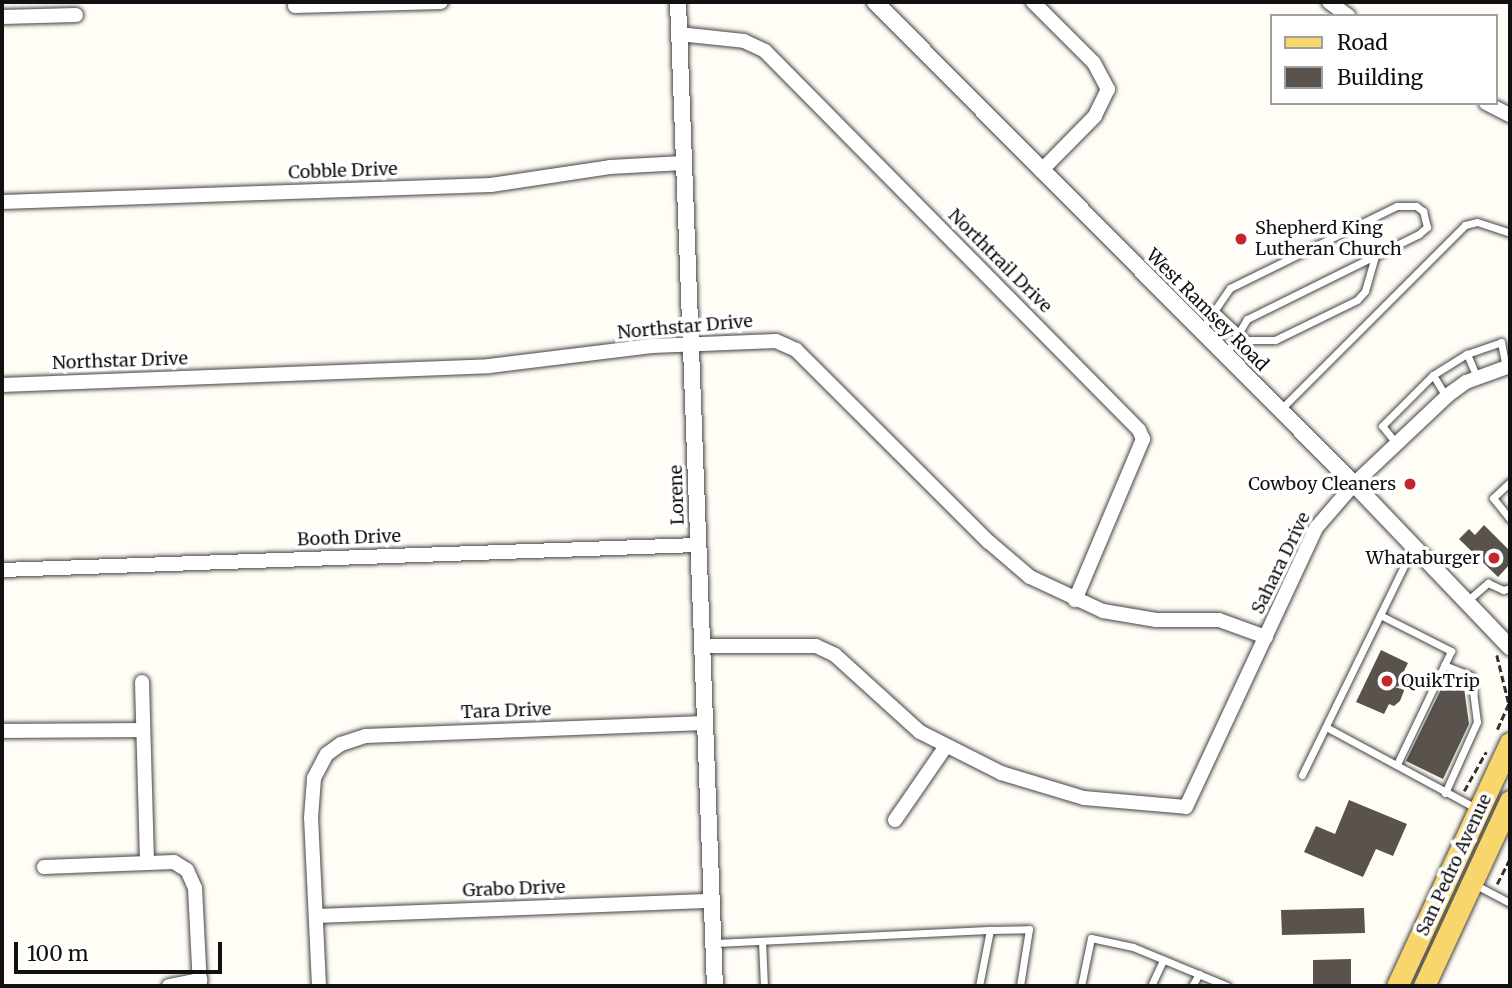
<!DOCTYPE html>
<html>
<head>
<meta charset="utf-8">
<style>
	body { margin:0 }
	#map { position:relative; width:1512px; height:988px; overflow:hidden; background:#fffdf5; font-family:Merriweather,serif }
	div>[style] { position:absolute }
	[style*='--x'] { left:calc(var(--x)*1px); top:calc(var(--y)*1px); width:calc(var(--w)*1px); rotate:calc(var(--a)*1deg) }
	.building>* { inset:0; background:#5a524d }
	.path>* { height:2.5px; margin-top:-1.25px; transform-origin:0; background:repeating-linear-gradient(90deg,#333 0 7px,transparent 0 10.5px) }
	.roads { filter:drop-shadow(0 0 2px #444) drop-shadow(0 0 2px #444) }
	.service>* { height:7px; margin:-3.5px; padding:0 3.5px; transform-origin:3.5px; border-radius:3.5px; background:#fff }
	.minor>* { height:14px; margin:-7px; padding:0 7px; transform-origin:7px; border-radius:7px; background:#fff }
	.tertiary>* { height:16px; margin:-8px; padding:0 8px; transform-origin:8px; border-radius:8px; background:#fff }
	.primary>* { height:21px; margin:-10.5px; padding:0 10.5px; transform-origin:10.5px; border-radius:10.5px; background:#f9d66b }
	.dots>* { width:19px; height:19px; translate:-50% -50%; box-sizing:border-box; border:4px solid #fff; border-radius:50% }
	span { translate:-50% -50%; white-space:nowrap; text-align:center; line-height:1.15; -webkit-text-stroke:7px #fff; paint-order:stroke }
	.street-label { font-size:18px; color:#111 }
	.poi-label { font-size:18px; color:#111 }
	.left { translate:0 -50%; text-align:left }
	.right { translate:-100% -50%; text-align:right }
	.frame { position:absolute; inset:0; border:4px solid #111; pointer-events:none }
	.legend { position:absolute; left:1270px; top:14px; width:228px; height:91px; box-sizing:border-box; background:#fff; border:2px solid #a0a0a0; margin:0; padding:9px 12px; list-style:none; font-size:21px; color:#111 }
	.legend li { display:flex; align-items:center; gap:14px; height:35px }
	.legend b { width:35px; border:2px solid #a0a0a0 }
	.scale { position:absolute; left:14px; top:942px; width:208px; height:32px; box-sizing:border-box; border:4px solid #111; border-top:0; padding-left:9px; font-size:21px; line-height:24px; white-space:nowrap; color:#111; -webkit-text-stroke:5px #fff; paint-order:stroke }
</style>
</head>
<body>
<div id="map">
	<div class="building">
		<i style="clip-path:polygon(1484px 525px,1510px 551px,1510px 564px,1498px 577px,1459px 539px,1469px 529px,1475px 535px)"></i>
		<i style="clip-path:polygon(1381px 650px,1408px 663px,1402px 675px,1409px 678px,1400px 701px,1394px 706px,1389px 704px,1384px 714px,1356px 702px)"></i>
		<i style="clip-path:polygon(1446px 679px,1464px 688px,1469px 724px,1443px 779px,1406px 761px)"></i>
		<i style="clip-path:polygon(1349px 800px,1407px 824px,1393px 856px,1376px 849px,1363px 877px,1304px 852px,1316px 826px,1335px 834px)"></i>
		<i style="clip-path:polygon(1364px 908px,1365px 933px,1282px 935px,1281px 910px)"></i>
		<i style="clip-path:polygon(1351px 959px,1351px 984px,1313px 985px,1313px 960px)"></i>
	</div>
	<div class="path">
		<i style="--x:1497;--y:655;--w:50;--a:76.2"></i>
		<i style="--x:1509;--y:704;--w:30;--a:114"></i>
		<i style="--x:1464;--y:791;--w:45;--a:-60.6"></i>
		<i style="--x:1497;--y:884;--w:28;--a:-63"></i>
	</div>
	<div class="roads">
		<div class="service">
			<i style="--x:1214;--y:310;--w:44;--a:43.2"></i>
			<i style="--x:1246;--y:340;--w:29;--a:0"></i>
			<i style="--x:1275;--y:340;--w:91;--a:-26"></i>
			<i style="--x:1357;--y:300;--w:12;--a:-48"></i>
			<i style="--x:1365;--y:291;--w:36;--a:-74"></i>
			<i style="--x:1201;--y:330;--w:51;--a:-55.4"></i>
			<i style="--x:1230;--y:288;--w:186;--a:-26.2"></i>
			<i style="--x:1397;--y:206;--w:19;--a:0"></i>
			<i style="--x:1416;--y:206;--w:9;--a:36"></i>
			<i style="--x:1423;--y:211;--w:16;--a:76"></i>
			<i style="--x:1427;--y:227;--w:11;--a:139"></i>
			<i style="--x:1419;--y:234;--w:192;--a:153.7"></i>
			<i style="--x:1247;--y:319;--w:41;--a:121"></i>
			<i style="--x:1467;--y:354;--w:25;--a:67"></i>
			<i style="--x:1433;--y:375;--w:26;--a:59"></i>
			<i style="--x:1281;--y:409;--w:260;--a:-45"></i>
			<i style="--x:1465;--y:225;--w:12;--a:-14"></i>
			<i style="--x:1477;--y:222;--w:35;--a:18"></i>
			<i style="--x:1396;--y:443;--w:22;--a:-129"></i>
			<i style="--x:1382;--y:426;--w:72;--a:-45"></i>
			<i style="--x:1433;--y:375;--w:40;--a:-32"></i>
			<i style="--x:1467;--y:354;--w:36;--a:-19"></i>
			<i style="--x:1501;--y:342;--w:25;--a:79"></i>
			<i style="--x:1510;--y:482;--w:23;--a:137"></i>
			<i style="--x:1493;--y:498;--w:27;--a:51"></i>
			<i style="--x:1467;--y:601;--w:28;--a:-41"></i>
			<i style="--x:1488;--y:583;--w:17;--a:25"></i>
			<i style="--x:1503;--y:590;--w:7;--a:-16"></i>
			<i style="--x:1380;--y:615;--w:80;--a:26.9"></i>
			<i style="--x:1451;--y:651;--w:125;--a:115.5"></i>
			<i style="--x:1444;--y:665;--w:29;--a:22"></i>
			<i style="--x:1471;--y:676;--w:46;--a:82.6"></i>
			<i style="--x:1477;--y:722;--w:78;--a:114.3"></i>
			<i style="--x:1326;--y:727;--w:170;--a:28.4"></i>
			<i style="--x:1302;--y:775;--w:254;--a:-64"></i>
			<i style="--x:1474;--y:884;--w:41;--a:27.8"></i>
			<i style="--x:990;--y:930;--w:39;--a:-1"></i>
			<i style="--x:1029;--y:929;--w:58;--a:99"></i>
			<i style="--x:762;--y:941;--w:45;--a:87.5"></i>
			<i style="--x:714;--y:943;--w:276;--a:-2.7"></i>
			<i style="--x:990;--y:930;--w:57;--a:101.1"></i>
			<i style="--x:1081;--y:986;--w:49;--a:-78.2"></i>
			<i style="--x:1091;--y:938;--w:43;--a:12.1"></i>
			<i style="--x:1133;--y:947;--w:102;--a:22.5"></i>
			<i style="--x:1151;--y:986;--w:29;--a:-65"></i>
			<i style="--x:1192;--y:986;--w:14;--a:-60"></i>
		</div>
		<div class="minor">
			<i style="--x:1033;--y:2;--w:86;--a:45"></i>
			<i style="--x:1094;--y:63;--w:30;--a:62"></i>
			<i style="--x:1108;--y:89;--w:30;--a:116"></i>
			<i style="--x:1095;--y:116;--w:77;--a:134.5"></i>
			<i style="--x:1329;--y:2;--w:24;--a:36"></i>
			<i style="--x:295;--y:6;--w:146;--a:-1.6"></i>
			<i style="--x:2;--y:17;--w:74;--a:-1.5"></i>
			<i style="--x:679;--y:34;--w:65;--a:6.1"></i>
			<i style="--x:744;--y:41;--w:23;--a:25"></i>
			<i style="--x:765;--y:51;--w:532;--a:45.38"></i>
			<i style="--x:1139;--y:430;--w:10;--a:66"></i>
			<i style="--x:1143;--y:439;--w:175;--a:112.9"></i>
			<i style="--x:1486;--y:103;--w:27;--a:27"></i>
			<i style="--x:2;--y:202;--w:489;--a:-2"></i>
			<i style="--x:491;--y:185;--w:120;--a:-8.6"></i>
			<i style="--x:610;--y:167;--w:73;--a:-3.1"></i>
			<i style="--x:2;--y:385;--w:487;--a:-2.2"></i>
			<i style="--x:489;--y:366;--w:164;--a:-7"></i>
			<i style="--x:652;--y:346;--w:124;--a:-2.3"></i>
			<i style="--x:776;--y:341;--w:22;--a:24"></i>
			<i style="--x:796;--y:350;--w:272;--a:44.9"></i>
			<i style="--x:989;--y:542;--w:54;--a:40.5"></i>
			<i style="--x:1030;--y:577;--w:81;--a:25"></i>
			<i style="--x:1103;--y:611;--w:54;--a:9.6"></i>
			<i style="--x:1156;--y:620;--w:63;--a:0"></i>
			<i style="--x:1219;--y:620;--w:50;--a:19.9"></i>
			<i style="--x:2;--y:570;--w:696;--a:-2.06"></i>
			<i style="--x:701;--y:646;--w:115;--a:0"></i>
			<i style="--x:816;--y:646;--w:21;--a:25"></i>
			<i style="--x:835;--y:655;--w:115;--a:42.2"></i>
			<i style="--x:920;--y:732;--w:91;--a:26.8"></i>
			<i style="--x:1001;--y:773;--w:87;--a:16.8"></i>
			<i style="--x:1084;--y:798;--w:102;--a:5"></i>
			<i style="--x:1186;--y:807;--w:308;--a:-65"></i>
			<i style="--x:1316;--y:528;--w:58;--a:-49.2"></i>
			<i style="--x:1354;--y:484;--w:129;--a:-43.4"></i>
			<i style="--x:1448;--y:395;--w:22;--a:-36"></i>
			<i style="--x:1466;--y:382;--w:47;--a:-20"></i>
			<i style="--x:142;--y:682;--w:181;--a:88.4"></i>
			<i style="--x:2;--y:731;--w:141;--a:-0.4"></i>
			<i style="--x:895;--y:820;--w:90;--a:-55.4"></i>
			<i style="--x:44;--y:867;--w:130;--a:-2.2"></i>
			<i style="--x:174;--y:862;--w:15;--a:32"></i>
			<i style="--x:187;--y:870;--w:20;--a:66"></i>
			<i style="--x:195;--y:888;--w:98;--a:87.1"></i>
			<i style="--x:317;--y:916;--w:395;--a:-2.2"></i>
			<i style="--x:169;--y:986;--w:32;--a:-11"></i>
			<i style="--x:319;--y:986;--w:168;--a:-92.7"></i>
			<i style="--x:311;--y:818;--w:40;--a:-85.7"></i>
			<i style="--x:314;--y:778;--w:27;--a:-62"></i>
			<i style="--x:327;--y:754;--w:17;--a:-36"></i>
			<i style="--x:341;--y:744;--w:26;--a:-18"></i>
			<i style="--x:366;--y:736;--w:338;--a:-2.2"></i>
		</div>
		<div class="tertiary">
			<i style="--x:678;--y:2;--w:985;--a:87.85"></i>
			<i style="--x:875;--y:2;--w:680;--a:45.18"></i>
			<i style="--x:1354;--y:484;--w:226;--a:46.3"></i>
		</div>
		<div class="primary">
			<i style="--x:1397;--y:986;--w:268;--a:-65.1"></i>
			<i style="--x:1424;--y:986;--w:204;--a:-65.1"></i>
		</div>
	</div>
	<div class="dots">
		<i style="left:1241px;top:239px;background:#c4262e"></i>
		<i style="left:1410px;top:484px;background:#c4262e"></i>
		<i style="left:1494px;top:558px;background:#c4262e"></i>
		<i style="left:1387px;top:681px;background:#c4262e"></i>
	</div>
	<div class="street-label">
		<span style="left:343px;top:171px;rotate:-2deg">Cobble Drive</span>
		<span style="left:1000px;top:261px;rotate:45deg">Northtrail Drive</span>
		<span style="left:1207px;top:310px;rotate:45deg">West Ramsey Road</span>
		<span style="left:685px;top:327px;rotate:-5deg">Northstar Drive</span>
		<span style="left:120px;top:361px;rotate:-2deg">Northstar Drive</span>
		<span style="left:677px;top:495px;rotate:-92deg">Lorene</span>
		<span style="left:349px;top:538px;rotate:-2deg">Booth Drive</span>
		<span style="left:1281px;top:563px;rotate:-64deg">Sahara Drive</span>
		<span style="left:506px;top:711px;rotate:-2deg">Tara Drive</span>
		<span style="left:1454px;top:865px;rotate:-65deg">San Pedro Avenue</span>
		<span style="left:514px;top:889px;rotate:-2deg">Grabo Drive</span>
	</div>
	<div class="poi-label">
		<span class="left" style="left:1255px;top:239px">Shepherd King<br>Lutheran Church</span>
		<span class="right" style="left:1396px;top:484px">Cowboy Cleaners</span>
		<span class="right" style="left:1480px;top:558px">Whataburger</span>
		<span class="left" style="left:1401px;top:681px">QuikTrip</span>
	</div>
	<div class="frame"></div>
	<ul class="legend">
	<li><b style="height:9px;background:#f9d66b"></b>Road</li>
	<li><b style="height:19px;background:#5a524d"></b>Building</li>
	</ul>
	<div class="scale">100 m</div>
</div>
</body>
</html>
